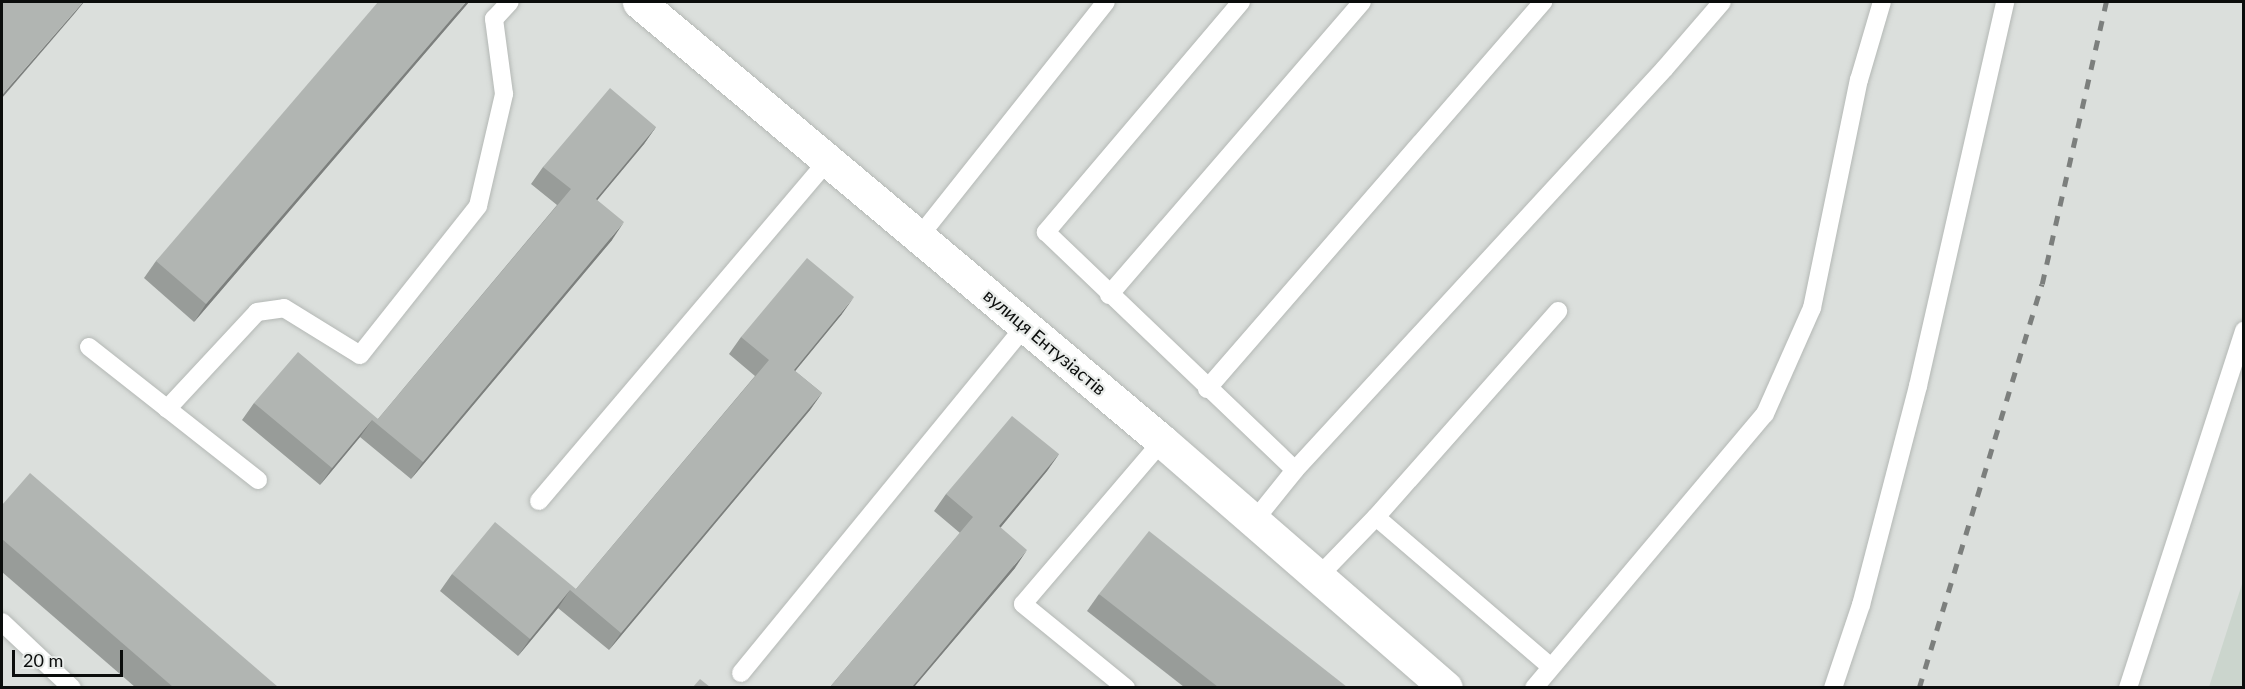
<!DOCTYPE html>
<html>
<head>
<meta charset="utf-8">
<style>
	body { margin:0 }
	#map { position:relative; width:2245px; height:689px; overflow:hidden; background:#dbdfdc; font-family:Lato,sans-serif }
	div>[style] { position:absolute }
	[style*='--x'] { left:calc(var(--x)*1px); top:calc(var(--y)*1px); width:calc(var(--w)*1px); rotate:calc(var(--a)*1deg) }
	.built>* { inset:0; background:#cbd5cd }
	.roads { filter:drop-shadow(0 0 2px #b4b8b5) drop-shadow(0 0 2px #b4b8b5) }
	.service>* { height:18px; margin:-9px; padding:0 9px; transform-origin:9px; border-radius:9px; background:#fff }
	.minor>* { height:33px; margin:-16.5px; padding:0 16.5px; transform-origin:16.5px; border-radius:16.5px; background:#fff }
	.rail>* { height:4.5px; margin-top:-2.25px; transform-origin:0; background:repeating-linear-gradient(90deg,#7c7f7d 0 10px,transparent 0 20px) }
	.wall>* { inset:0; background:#989c99 }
	.shaded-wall>* { inset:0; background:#7c7f7d }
	.building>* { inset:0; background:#b1b5b2 }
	span { translate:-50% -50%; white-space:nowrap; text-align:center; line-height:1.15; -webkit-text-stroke:4.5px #e9ecea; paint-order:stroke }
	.street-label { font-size:18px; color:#0b0d0c }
	.frame { position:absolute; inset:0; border:3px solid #0b0d0c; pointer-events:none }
	.scale { position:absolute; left:12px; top:650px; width:111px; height:27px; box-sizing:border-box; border:3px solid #0b0d0c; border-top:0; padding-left:8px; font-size:18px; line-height:21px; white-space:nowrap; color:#0b0d0c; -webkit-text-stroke:4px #e9ecea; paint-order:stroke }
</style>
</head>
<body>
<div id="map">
	<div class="built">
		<i style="clip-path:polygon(2243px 581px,2243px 687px,2209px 687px)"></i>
	</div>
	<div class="roads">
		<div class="service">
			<i style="--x:1241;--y:2;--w:302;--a:130.3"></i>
			<i style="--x:1046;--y:232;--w:344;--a:43.7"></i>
			<i style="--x:1295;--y:470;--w:65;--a:128.8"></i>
			<i style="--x:919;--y:237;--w:300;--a:-51.5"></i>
			<i style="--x:1109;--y:295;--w:387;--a:-49.2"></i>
			<i style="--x:89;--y:347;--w:215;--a:38.2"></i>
			<i style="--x:1207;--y:389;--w:513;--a:-49.03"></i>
			<i style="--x:167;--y:409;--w:132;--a:-47.1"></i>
			<i style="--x:257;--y:312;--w:27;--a:-8"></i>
			<i style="--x:284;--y:308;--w:89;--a:31.7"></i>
			<i style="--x:360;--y:355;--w:190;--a:-51.6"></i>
			<i style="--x:478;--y:206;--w:115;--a:-76.9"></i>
			<i style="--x:504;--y:94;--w:76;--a:-97.6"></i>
			<i style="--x:494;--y:19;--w:23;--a:-47"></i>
			<i style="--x:1295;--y:470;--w:546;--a:-47.37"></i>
			<i style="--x:1665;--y:68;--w:87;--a:-49.2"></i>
			<i style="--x:539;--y:501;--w:447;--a:-49.7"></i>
			<i style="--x:1376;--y:517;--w:275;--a:-48.5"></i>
			<i style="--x:1318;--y:577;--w:83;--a:-46"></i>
			<i style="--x:1376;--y:517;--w:229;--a:40.6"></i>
			<i style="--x:2;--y:622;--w:96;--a:43.3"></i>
			<i style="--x:741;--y:673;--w:448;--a:-50.7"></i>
			<i style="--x:1126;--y:688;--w:133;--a:-140.8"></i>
			<i style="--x:1023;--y:604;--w:214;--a:-49.5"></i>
			<i style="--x:1534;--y:688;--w:358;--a:-49.9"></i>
			<i style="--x:1765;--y:414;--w:116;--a:-66.1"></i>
			<i style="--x:1812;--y:308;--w:233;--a:-78.4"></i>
			<i style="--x:1859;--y:80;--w:81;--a:-73.6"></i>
			<i style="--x:1833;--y:688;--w:88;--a:-71.4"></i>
			<i style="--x:1861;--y:605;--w:226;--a:-75.4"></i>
			<i style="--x:1918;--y:386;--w:394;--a:-77.2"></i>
			<i style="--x:2128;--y:688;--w:376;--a:-72"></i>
		</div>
		<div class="minor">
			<i style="--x:639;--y:2;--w:683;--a:40.01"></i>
			<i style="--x:1162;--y:441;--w:376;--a:41"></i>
		</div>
	</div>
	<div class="rail">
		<i style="--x:1919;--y:688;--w:422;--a:-73.1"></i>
		<i style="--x:2042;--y:284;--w:289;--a:-77.2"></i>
	</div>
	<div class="wall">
		<i style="clip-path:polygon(469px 2px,194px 322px,144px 278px,156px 261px)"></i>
		<i style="clip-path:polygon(656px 127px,644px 144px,597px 200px,612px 240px,411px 479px,360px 437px,320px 485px,242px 420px,254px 403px,378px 419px,557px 205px,531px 184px,543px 167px)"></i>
		<i style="clip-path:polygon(842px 314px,795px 371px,822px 393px,810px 410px,609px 650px,558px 608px,518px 656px,440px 591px,452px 574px,576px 589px,755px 376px,729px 354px,741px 337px)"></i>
		<i style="clip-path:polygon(1059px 454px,1047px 471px,1000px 528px,1015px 568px,914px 687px,830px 687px,960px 533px,934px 511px,946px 494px)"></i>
		<i style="clip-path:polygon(2px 505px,278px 687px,135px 687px,2px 572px)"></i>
		<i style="clip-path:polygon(1099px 594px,1347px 687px,1184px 687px,1087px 611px)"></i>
	</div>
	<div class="shaded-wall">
		<i style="clip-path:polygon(83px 2px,84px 2px,75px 13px,2px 98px,2px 95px)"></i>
		<i style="clip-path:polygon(466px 2px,469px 2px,194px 322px,206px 304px)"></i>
		<i style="clip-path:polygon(656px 127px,644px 144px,584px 216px,596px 199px)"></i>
		<i style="clip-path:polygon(624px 222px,612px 240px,411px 479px,423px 462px)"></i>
		<i style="clip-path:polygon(854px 297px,842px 314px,782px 387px,794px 370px)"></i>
		<i style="clip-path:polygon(822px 393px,810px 410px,609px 650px,621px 633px)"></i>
		<i style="clip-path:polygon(372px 420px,360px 437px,320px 485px,332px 468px)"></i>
		<i style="clip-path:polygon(1059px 454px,1047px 471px,987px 544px,999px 526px)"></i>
		<i style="clip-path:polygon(1027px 550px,1015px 568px,914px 687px,912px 687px)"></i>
		<i style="clip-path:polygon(570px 590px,558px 608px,518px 656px,530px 639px)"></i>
	</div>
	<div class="building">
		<i style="clip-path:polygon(2px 2px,83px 2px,2px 95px)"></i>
		<i style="clip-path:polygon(378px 2px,466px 2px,206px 304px,156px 261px)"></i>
		<i style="clip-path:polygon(610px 88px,656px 127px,596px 199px,624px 222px,423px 462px,372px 420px,332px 468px,254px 403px,298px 352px,378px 419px,571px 189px,543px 167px)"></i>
		<i style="clip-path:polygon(807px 258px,854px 297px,794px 370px,822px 393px,621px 633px,570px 590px,530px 639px,452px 574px,495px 522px,576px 589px,769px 360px,741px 337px)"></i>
		<i style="clip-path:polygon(1012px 416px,1059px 454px,999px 526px,1027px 550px,912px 687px,830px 687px,973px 517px,946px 494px)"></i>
		<i style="clip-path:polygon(30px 473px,278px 687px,173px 687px,2px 539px,2px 505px)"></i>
		<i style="clip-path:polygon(1149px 531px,1347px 687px,1218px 687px,1099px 594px)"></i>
		<i style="clip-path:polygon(700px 679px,710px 687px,693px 687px)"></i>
	</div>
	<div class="street-label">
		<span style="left:1045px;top:342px;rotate:40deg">вулиця Ентузіастів</span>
	</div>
	<div class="frame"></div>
	<div class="scale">20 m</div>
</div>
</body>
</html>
